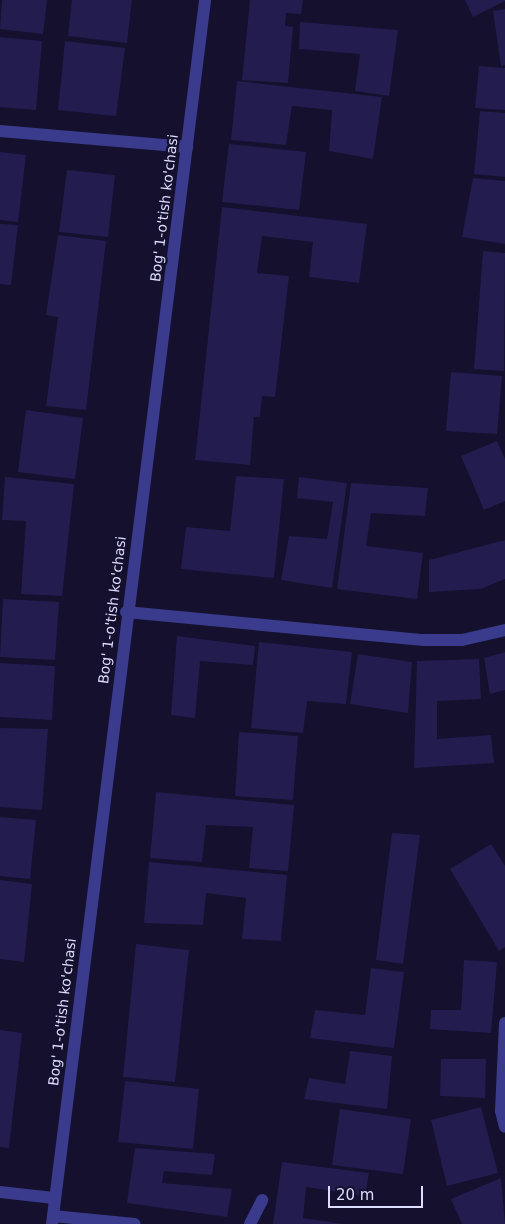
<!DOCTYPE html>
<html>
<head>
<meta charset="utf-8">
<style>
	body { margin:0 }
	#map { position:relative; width:505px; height:1224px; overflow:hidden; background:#14102d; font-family:"DejaVu Sans",sans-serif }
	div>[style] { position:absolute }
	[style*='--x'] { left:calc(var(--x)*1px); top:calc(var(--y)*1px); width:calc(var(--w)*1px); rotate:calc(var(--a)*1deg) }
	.building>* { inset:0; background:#231c4f }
	.minor>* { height:12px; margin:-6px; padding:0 6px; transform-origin:6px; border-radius:6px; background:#3a3b8d }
	.tertiary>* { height:12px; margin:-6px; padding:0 6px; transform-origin:6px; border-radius:6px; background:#3a3b8d }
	span { translate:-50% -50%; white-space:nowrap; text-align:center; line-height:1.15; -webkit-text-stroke:5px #14102d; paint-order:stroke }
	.street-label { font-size:14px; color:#dedcff }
	.scale { position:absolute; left:328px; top:1186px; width:95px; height:22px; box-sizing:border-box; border:2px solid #dedcff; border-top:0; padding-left:6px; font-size:15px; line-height:18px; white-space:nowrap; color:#dedcff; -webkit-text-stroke:4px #14102d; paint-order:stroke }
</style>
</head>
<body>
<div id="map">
	<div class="building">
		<i style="clip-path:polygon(2px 0,47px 0,43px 34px,0 29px)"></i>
		<i style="clip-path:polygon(72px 0,132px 0,127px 43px,68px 36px)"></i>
		<i style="clip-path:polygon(250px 0,303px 0,301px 14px,286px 13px,285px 26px,293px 27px,288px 83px,242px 80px)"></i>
		<i style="clip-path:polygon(465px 0,505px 0,505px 1px,473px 17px)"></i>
		<i style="clip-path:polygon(505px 9px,505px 65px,501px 66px,493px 11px)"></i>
		<i style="clip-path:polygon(300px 22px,398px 30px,389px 96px,355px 91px,360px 54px,299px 49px)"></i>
		<i style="clip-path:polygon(0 37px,42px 41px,36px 110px,0 107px)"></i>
		<i style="clip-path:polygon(65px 41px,125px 48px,116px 116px,58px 110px)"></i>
		<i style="clip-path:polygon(479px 66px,505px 68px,505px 110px,475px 108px)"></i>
		<i style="clip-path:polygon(237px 81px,382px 97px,373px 159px,329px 151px,332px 110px,292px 106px,286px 145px,231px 140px)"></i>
		<i style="clip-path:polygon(480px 111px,505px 113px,505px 177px,474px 174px)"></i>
		<i style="clip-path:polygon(229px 144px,306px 152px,299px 210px,222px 202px)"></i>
		<i style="clip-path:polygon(0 152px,26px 155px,18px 222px,0 220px)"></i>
		<i style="clip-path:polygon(67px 170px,115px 175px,108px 237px,59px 232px)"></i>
		<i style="clip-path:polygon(473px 178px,505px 181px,505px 244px,462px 237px)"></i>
		<i style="clip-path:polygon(222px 207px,367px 224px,359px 283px,309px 277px,313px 242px,262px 236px,257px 273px,289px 276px,275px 397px,262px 396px,260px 417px,254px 417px,250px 465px,195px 460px)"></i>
		<i style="clip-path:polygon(0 224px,18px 225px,11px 285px,0 284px)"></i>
		<i style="clip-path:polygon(58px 235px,106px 241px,86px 410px,46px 406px,58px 317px,46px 315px)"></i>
		<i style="clip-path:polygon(483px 251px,505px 253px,504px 371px,474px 369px)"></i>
		<i style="clip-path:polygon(451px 372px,502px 376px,497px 434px,446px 431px)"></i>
		<i style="clip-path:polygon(26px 410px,83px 418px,75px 479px,18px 472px)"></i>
		<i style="clip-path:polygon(497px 441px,505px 459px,505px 501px,484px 510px,461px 456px)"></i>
		<i style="clip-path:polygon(236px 476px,284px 479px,274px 578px,181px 569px,186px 527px,230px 531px)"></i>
		<i style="clip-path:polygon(5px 477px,74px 484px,62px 596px,21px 594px,26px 521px,2px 520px)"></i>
		<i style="clip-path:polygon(299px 477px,347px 483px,332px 588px,281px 580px,289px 536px,327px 539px,333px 502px,297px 498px)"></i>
		<i style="clip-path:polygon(351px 483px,428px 488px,425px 516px,371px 513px,366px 546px,423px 553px,417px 599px,337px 589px)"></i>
		<i style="clip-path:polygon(505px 540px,505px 579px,481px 589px,429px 592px,429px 560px)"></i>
		<i style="clip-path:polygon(3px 599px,59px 602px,55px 660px,0 657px)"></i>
		<i style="clip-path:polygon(177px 636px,255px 646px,253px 665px,200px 661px,195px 718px,171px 715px)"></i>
		<i style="clip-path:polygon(259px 642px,352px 652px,346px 704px,307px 701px,303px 733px,251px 728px)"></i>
		<i style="clip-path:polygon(505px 652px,505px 690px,490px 694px,484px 658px)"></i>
		<i style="clip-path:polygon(358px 654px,412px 662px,408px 713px,350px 704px)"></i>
		<i style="clip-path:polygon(479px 659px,481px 699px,437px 701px,437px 739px,491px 735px,494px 763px,414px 768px,417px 661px)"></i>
		<i style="clip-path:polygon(0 663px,55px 666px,52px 720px,0 717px)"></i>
		<i style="clip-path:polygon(0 728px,48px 729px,42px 810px,0 807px)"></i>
		<i style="clip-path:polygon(239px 732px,298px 736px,293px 800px,235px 796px)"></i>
		<i style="clip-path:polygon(156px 792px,294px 805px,288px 871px,249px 868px,253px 827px,206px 825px,202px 862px,150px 858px)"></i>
		<i style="clip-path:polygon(0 817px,36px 820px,30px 879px,0 876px)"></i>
		<i style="clip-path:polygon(392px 833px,420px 835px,403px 964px,376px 960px)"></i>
		<i style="clip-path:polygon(491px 844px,505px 866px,505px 947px,499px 951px,450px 869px)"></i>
		<i style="clip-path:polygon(149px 862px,287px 875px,281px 941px,242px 939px,246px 898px,206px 893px,203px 925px,144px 923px)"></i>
		<i style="clip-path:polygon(0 880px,32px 884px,24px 962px,0 959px)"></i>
		<i style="clip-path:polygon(136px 944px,189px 950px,175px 1082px,123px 1077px)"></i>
		<i style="clip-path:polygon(464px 960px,497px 962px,491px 1033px,430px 1029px,431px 1010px,461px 1010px)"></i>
		<i style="clip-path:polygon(371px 968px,404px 972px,394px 1048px,310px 1038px,315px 1010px,365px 1015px)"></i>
		<i style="clip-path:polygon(0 1030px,22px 1033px,9px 1148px,0 1147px)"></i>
		<i style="clip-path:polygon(350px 1051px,392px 1056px,387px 1109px,304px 1099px,309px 1078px,345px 1084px)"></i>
		<i style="clip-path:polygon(441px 1059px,486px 1059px,485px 1098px,440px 1096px)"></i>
		<i style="clip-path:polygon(125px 1081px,199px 1089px,193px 1149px,118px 1142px)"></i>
		<i style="clip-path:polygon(481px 1107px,498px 1173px,447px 1186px,431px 1120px)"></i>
		<i style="clip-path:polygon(340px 1109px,411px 1119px,403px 1174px,332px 1165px)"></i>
		<i style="clip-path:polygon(135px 1148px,215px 1154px,212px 1175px,164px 1171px,162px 1183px,232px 1189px,227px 1217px,127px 1203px)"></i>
		<i style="clip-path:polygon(282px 1162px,369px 1173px,365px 1196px,306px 1187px,303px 1218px,343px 1224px,273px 1224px)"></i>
		<i style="clip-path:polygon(501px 1178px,505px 1224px,462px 1224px,451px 1199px)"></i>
	</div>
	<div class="minor">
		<i style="--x:0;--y:131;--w:188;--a:4.9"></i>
		<i style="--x:126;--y:612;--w:299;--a:5.4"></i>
		<i style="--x:424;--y:640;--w:38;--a:0"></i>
		<i style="--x:462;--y:640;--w:44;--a:-13.1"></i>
		<i style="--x:505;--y:1023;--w:88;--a:92.6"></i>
		<i style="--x:501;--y:1111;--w:16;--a:76"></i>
		<i style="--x:0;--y:1192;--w:54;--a:6.3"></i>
		<i style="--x:53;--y:1216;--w:82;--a:5.6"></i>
		<i style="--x:250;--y:1224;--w:27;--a:-63"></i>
	</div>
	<div class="tertiary">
		<i style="--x:52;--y:1224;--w:1234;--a:-82.87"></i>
	</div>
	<div class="street-label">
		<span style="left:164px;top:208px;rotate:-83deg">Bog' 1-o'tish ko'chasi</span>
		<span style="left:112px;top:610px;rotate:-83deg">Bog' 1-o'tish ko'chasi</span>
		<span style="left:62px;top:1012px;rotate:-83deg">Bog' 1-o'tish ko'chasi</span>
	</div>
	<div class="scale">20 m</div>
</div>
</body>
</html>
